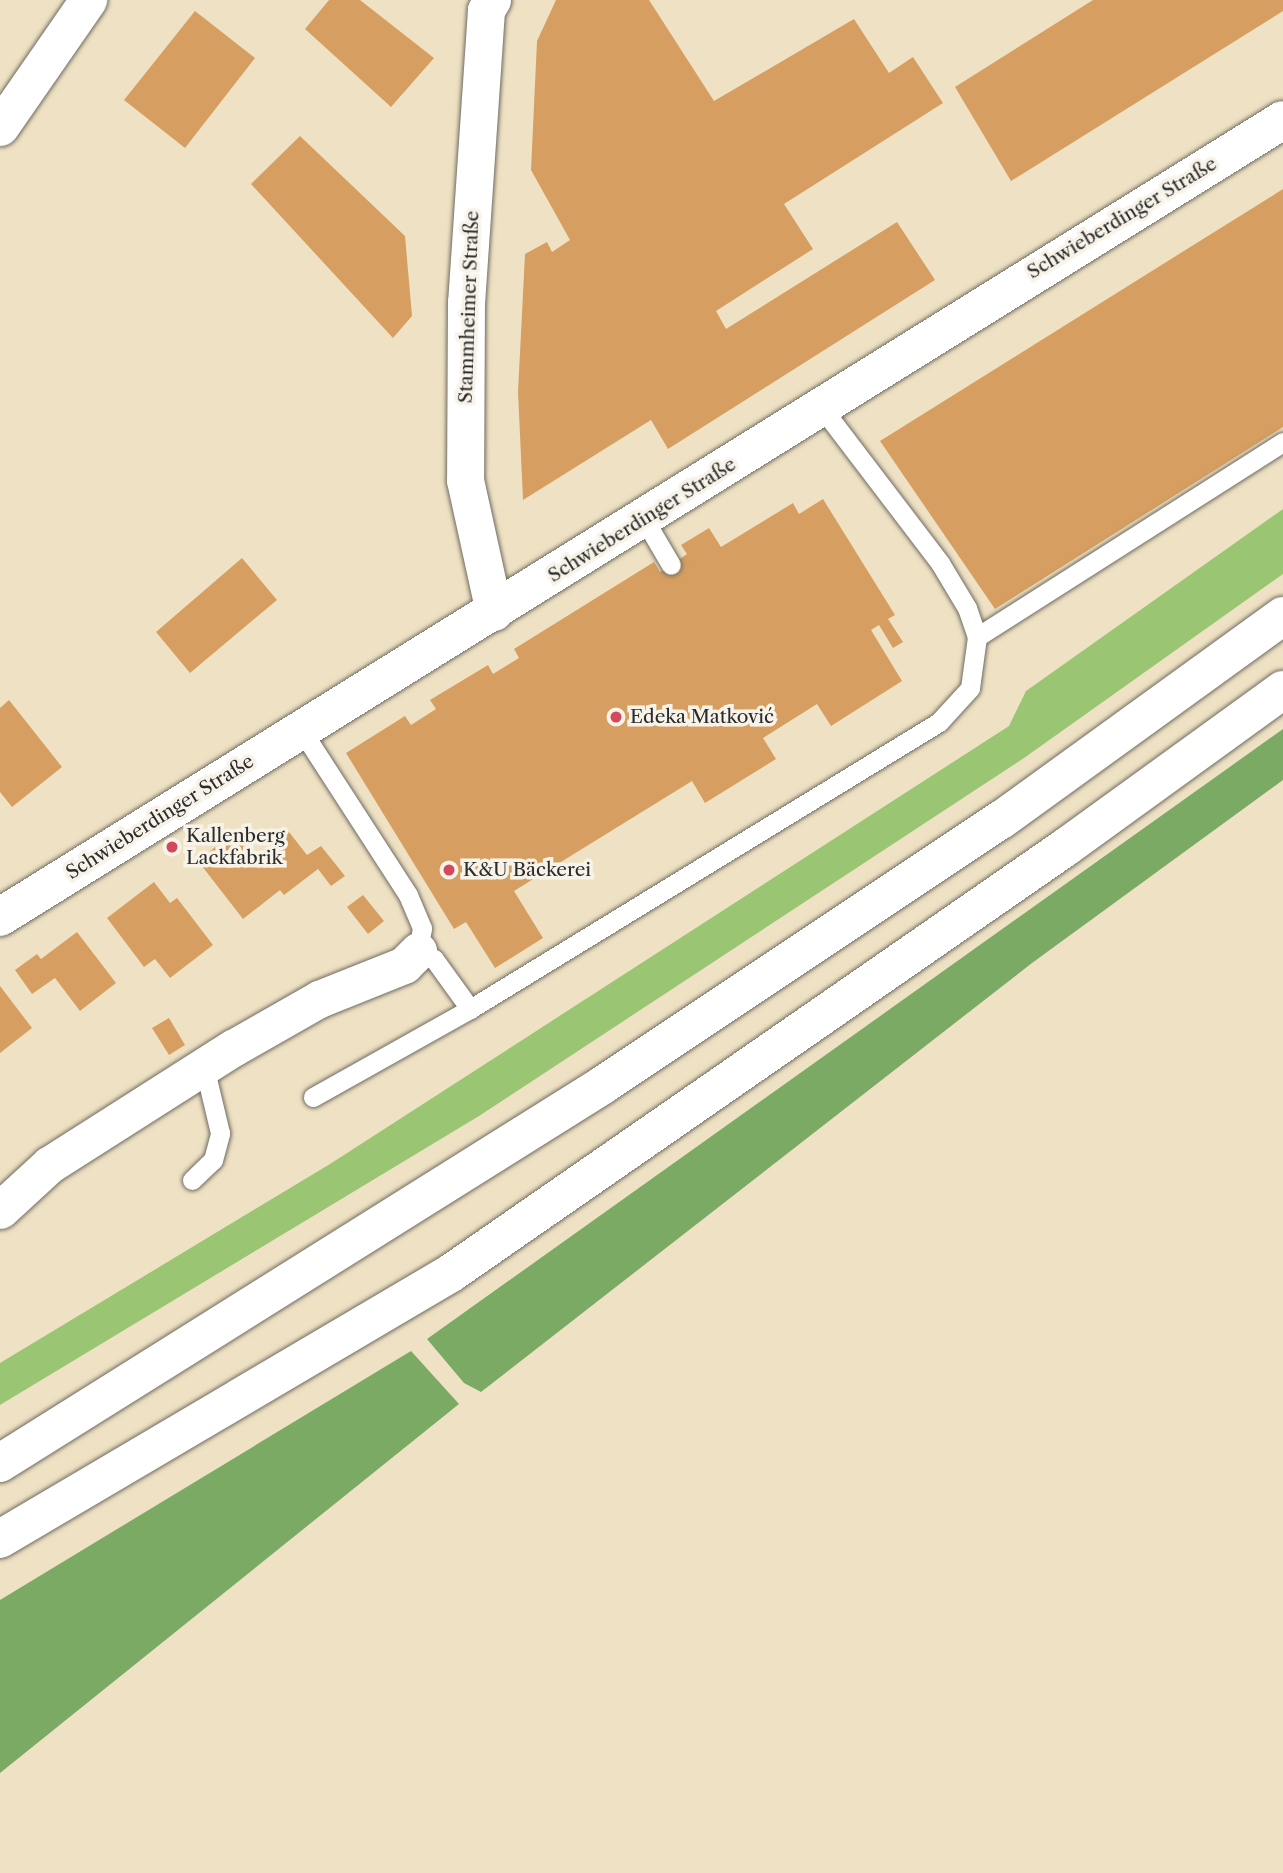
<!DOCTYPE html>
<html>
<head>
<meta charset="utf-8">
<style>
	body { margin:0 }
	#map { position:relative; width:1283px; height:1873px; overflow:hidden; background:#efe2c4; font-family:"Libre Caslon Text",serif }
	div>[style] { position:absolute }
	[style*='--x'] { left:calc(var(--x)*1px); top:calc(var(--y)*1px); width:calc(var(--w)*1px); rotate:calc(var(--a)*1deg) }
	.green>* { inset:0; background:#9ac573 }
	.forest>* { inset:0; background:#7baa65 }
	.building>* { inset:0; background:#d69f61 }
	.roads { filter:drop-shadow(0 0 2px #706b61) drop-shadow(0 0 2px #706b61) }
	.lane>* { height:19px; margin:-9.5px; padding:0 9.5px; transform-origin:9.5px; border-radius:9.5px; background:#fff }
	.street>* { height:37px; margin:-18.5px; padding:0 18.5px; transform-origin:18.5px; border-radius:18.5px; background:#fff }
	.secondary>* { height:38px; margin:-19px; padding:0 19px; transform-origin:19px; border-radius:19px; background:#fff }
	.highway>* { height:38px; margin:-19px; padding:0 19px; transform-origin:19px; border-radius:19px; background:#fff }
	.dots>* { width:19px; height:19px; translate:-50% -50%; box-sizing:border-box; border:4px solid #f7f3e8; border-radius:50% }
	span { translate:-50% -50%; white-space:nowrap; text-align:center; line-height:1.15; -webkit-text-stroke:7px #f7f3e8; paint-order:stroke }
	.street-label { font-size:19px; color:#2b2b2b }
	.poi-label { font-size:19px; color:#2b2b2b }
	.left { translate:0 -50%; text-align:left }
</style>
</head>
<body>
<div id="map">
	<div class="green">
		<i style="clip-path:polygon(1283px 509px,1283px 574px,1024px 758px,479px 1116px,0 1405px,0 1363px,330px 1164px,1009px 726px,1026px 691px)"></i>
	</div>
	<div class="forest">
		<i style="clip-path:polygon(1283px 729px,1283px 780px,1032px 963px,481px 1392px,464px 1383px,427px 1339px)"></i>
		<i style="clip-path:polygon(411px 1351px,459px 1404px,0 1773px,0 1600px)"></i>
	</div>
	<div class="building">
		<i style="clip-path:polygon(329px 0,360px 0,434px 58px,391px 107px,305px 29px)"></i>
		<i style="clip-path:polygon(556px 0,649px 0,714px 101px,854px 19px,889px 73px,913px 57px,943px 103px,784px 204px,813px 249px,716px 311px,726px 329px,897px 222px,935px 280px,668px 449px,651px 420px,523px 500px,518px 392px,525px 254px,547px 242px,552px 252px,570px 240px,531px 170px,537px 41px)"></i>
		<i style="clip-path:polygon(1093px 0,1283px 0,1283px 11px,1011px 181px,955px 87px)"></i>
		<i style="clip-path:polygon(195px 11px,255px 58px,185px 148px,124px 100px)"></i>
		<i style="clip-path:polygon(300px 136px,405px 236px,412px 316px,393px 338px,251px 184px)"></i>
		<i style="clip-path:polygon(1283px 189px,1283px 427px,995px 609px,880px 441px)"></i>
		<i style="clip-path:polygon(823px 499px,895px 615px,888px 619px,903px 642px,893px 648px,879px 625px,871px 630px,902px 681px,831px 726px,817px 704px,763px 738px,776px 759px,705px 803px,692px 781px,514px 891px,543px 938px,495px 968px,466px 922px,454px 929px,346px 753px,405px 716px,411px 725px,436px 709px,430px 700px,488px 665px,493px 674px,519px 658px,514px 649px,654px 562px,660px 572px,671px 565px,687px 554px,681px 545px,709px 528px,721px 547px,793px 503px,799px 514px)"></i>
		<i style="clip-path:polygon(242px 558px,277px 600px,190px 673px,156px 632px)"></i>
		<i style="clip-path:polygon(9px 700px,62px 767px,12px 807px,0 792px,0 708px)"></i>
		<i style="clip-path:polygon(235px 831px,255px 858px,289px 832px,307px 855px,321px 846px,345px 876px,331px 886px,318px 869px,284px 895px,280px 890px,243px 919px,198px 861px)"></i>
		<i style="clip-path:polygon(154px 882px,170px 903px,177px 898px,213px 945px,170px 978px,155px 959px,144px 967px,107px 918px)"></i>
		<i style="clip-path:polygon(363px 895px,384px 921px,368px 934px,347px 907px)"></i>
		<i style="clip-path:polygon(77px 932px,116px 983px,80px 1011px,55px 978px,32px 994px,15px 970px,37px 954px,41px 959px)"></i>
		<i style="clip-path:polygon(0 986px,32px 1028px,0 1053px)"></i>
		<i style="clip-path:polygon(169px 1018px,185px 1045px,169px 1055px,152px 1028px)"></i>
	</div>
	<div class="roads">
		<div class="lane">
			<i style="--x:644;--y:519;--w:53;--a:59.6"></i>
			<i style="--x:977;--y:637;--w:363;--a:-32.5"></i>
			<i style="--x:302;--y:731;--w:195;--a:57.1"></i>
			<i style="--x:408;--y:895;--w:36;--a:67"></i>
			<i style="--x:422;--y:928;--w:23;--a:100"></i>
			<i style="--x:418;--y:951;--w:18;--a:27"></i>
			<i style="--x:434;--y:959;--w:62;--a:54.2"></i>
			<i style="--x:313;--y:1097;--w:180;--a:-29.3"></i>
			<i style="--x:470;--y:1009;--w:550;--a:-31.46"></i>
			<i style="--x:939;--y:722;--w:46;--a:-47.6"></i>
			<i style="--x:970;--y:688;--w:51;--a:-82.2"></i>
			<i style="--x:977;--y:637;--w:31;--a:-109"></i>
			<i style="--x:967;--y:608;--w:52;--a:-121"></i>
			<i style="--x:940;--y:563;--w:195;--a:-127.3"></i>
			<i style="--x:192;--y:1180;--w:29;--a:-44"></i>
			<i style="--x:213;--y:1160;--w:28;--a:-75"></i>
			<i style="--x:220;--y:1133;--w:69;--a:-103.4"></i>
		</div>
		<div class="street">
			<i style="--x:492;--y:0;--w:12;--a:121"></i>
			<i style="--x:486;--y:10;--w:293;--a:93.9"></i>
			<i style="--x:466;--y:302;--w:178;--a:90.3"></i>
			<i style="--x:465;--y:480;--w:135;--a:77.6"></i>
			<i style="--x:0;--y:127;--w:155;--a:-55.3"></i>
			<i style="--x:0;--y:1210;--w:67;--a:-42.6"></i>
			<i style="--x:49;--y:1165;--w:218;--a:-32.5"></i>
			<i style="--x:233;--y:1048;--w:99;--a:-29.7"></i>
			<i style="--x:319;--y:999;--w:92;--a:-21.8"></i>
			<i style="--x:404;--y:965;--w:20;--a:-45"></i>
		</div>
		<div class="secondary">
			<i style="--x:0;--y:917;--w:1510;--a:-31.85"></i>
		</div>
		<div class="highway">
			<i style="--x:0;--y:1463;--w:712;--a:-32.08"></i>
			<i style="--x:603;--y:1085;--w:478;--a:-33.7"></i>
			<i style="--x:1001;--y:820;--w:348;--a:-35.9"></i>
			<i style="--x:0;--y:1539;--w:524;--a:-30.53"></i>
			<i style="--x:451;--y:1273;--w:748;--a:-34.71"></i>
			<i style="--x:1066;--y:847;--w:268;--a:-35.9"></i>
		</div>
	</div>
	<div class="dots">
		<i style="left:616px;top:717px;background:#d1495b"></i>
		<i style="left:172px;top:847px;background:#d1495b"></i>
		<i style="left:449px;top:870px;background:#d1495b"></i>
	</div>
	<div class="street-label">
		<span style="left:1122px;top:218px;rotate:-31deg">Schwieberdinger Straße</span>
		<span style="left:469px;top:307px;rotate:-88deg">Stammheimer Straße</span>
		<span style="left:642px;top:520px;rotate:-32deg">Schwieberdinger Straße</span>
		<span style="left:160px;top:817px;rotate:-32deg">Schwieberdinger Straße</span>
	</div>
	<div class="poi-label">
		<span class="left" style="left:630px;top:717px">Edeka Matković</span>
		<span class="left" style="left:186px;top:847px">Kallenberg<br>Lackfabrik</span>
		<span class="left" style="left:463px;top:870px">K&amp;U Bäckerei</span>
	</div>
</div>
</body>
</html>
